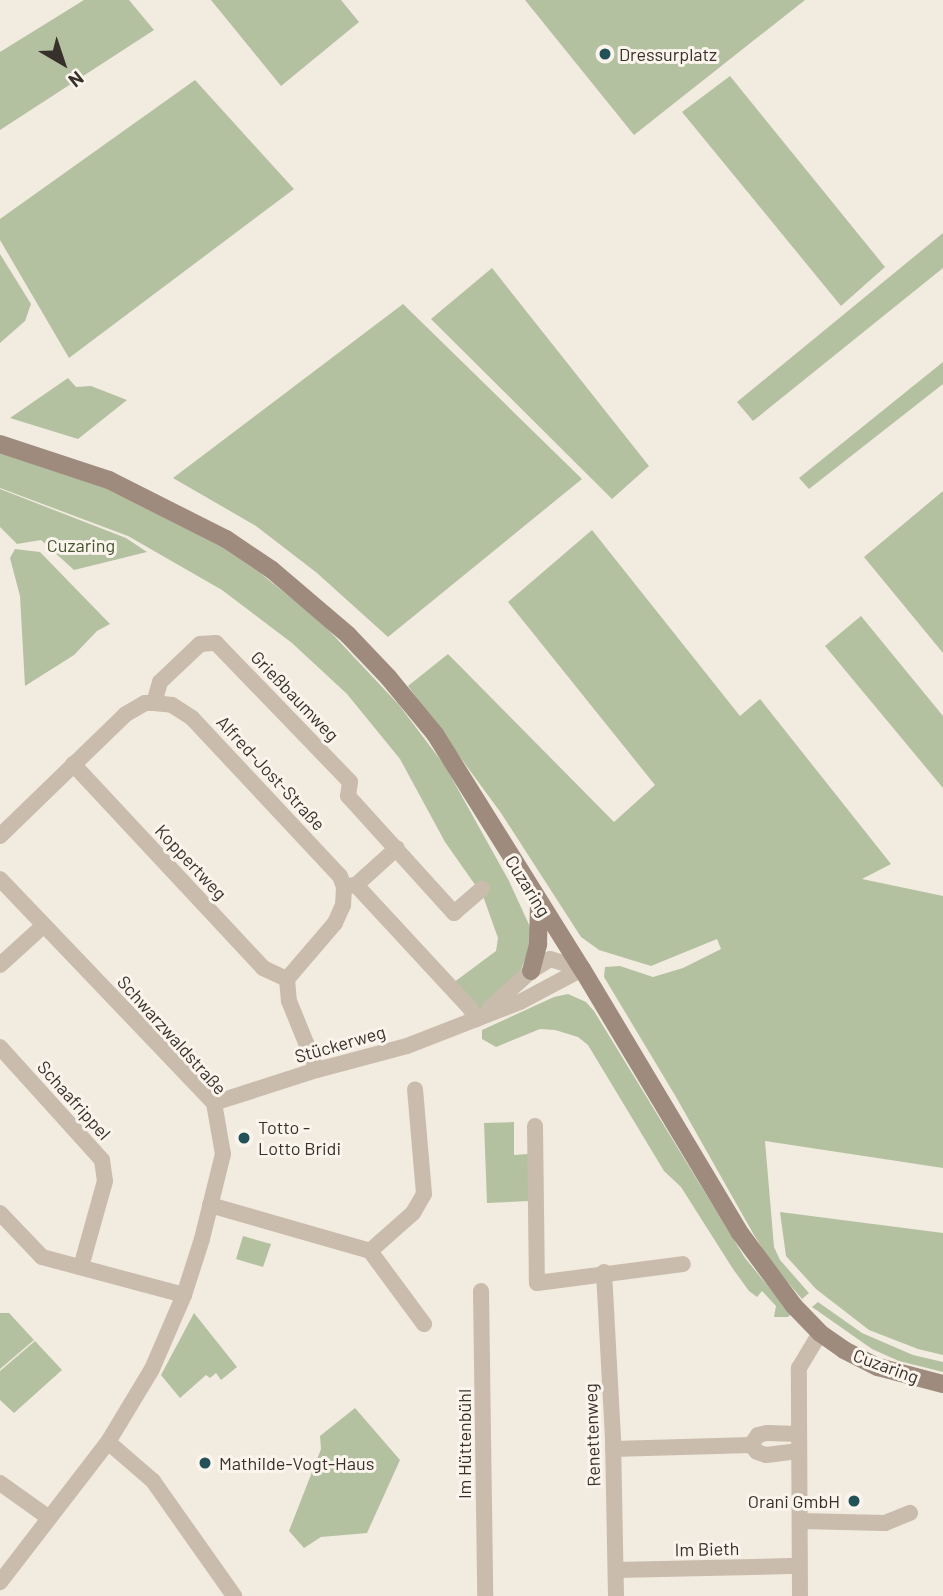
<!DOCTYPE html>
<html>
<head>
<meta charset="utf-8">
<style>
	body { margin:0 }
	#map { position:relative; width:943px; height:1596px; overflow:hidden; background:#f2ebe0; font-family:Barlow,sans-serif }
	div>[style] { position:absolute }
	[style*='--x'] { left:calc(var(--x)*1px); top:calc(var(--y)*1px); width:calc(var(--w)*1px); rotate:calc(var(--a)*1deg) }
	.green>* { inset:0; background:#b4c1a0 }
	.minor>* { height:16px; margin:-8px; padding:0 8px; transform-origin:8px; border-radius:8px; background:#cabcac }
	.secondary>* { height:18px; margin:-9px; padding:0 9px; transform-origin:9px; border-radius:9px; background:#9e8b7d }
	.dots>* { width:19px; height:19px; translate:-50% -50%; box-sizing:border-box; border:4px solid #faf4ec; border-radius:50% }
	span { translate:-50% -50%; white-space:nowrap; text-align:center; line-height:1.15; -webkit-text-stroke:6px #faf4ec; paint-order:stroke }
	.poi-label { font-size:18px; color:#38302a }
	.left { translate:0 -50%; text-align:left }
	.right { translate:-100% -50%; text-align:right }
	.park-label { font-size:18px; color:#45552f }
	.street-label { font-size:18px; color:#38302a }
	.north { position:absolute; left:28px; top:28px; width:70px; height:70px; -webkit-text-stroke:5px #faf4ec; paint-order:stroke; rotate:141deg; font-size:19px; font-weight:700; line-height:28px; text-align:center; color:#38302a }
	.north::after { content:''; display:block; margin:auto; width:24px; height:32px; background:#38302a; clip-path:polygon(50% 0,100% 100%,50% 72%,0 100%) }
</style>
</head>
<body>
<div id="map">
	<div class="green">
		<i style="clip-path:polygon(84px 0,129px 0,154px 30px,0 130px,0 52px)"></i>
		<i style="clip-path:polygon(211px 0,341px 0,359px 22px,281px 86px)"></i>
		<i style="clip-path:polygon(525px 0,805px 0,634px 135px)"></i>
		<i style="clip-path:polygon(730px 76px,885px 267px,841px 306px,682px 112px)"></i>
		<i style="clip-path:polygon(195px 80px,294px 189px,69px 358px,0 240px,0 219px)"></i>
		<i style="clip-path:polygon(943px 233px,943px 268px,753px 421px,737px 402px)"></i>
		<i style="clip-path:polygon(0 254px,31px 304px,25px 321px,0 343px)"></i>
		<i style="clip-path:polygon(492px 268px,649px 466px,612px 499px,431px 319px)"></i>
		<i style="clip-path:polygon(403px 304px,582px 479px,388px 637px,317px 573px,256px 526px,173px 478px)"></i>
		<i style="clip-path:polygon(943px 362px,943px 384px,809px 489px,799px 478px)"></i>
		<i style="clip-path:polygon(68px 378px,76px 387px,91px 386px,127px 400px,78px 439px,10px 418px)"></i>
		<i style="clip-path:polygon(0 451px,90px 479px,209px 538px,259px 572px,322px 623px,399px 705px,445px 766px,509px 881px,531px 929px,531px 943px,519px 975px,477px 1014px,453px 983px,496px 951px,498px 938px,483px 896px,445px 842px,400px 759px,347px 694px,292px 643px,222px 590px,128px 536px,0 488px)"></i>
		<i style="clip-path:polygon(0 489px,126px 538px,147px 552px,74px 570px,41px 540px,17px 544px,0 527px)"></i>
		<i style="clip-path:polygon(943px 491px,943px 653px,864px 557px)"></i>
		<i style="clip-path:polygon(592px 530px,740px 716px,760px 699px,891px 864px,862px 879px,943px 896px,943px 1168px,765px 1141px,774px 1247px,780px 1260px,809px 1293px,802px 1299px,773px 1265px,754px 1235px,676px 1097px,604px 977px,605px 967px,620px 966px,653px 977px,683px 968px,721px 949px,717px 939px,651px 966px,599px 950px,581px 937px,501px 813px,408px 686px,448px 654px,614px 822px,655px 785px,508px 602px)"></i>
		<i style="clip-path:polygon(15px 549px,40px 552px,110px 624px,97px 631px,74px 655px,25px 686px,20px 596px,10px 558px)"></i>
		<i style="clip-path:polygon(861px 616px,943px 716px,943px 788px,825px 646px)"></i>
		<i style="clip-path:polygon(568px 994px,586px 1002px,594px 1011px,745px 1258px,791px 1314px,788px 1317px,774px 1317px,776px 1306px,762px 1291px,757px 1297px,749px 1291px,733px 1269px,681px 1187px,664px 1171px,588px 1045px,578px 1037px,555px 1030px,540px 1029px,496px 1047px,482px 1039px,482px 1030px,554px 997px)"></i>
		<i style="clip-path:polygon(514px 1122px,514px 1155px,528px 1154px,529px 1201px,487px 1203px,484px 1123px)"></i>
		<i style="clip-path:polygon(780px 1212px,943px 1233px,943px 1355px,918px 1349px,869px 1330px,816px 1289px,786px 1256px)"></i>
		<i style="clip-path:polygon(243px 1236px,271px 1244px,263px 1267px,236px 1259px)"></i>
		<i style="clip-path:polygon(818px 1302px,862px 1333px,913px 1355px,943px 1362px,943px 1372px,899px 1361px,872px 1349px,812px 1307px)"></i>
		<i style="clip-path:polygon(0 1313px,9px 1313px,34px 1340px,0 1369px)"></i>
		<i style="clip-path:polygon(194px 1313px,237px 1367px,221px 1380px,216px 1373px,210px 1378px,206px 1375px,180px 1398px,161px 1375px)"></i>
		<i style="clip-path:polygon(35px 1341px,62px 1370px,14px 1413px,0 1400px,0 1371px)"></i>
		<i style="clip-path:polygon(355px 1408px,400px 1460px,367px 1533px,321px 1537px,304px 1548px,289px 1531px,321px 1449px,320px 1436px)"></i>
	</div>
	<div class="minor">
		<i style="--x:154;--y:703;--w:22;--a:-74"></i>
		<i style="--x:160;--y:682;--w:55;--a:-43.5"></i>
		<i style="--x:200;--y:644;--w:16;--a:-4"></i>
		<i style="--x:216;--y:643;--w:193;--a:46"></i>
		<i style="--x:350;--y:782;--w:14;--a:98"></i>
		<i style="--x:348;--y:796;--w:158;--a:47.8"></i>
		<i style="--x:454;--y:913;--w:37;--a:-41"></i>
		<i style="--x:73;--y:764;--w:279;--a:47"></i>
		<i style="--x:263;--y:968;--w:26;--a:25"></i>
		<i style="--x:0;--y:836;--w:175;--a:-44.1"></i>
		<i style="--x:126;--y:714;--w:22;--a:-30"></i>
		<i style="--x:145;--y:703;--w:9;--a:0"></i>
		<i style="--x:154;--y:703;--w:18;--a:6"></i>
		<i style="--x:172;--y:705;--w:24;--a:33"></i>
		<i style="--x:192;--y:718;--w:216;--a:46.9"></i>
		<i style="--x:340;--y:876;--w:12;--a:70"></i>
		<i style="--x:344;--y:887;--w:18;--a:93"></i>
		<i style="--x:343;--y:905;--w:20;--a:114"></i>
		<i style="--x:335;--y:923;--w:74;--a:130.6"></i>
		<i style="--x:287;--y:979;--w:22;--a:85"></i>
		<i style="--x:289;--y:1001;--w:74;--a:67.9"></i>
		<i style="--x:0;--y:879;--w:310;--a:46.3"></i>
		<i style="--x:214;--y:1103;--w:52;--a:80"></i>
		<i style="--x:223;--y:1154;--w:88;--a:103.9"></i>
		<i style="--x:202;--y:1239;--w:59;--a:107.8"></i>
		<i style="--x:184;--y:1295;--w:81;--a:113.4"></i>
		<i style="--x:152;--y:1369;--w:85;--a:121.1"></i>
		<i style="--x:108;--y:1442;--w:177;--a:127.6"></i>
		<i style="--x:356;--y:885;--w:168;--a:47.2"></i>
		<i style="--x:470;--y:1008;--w:13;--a:61"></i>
		<i style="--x:347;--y:886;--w:9;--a:-6"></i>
		<i style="--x:356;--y:885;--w:55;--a:-42.1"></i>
		<i style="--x:0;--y:965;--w:59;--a:-42.3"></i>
		<i style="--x:489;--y:1009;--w:57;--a:-42.1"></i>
		<i style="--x:531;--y:971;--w:22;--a:-32"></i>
		<i style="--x:550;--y:959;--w:34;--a:17"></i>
		<i style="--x:0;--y:1047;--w:152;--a:47.9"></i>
		<i style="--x:102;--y:1160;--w:21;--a:82"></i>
		<i style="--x:105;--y:1181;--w:89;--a:105.6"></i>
		<i style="--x:214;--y:1103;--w:108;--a:-17.8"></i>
		<i style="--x:317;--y:1070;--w:93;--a:-14.9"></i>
		<i style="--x:407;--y:1046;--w:121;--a:-21.3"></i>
		<i style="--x:520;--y:1002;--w:70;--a:-28"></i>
		<i style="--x:535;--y:1126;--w:157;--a:89.3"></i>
		<i style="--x:537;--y:1283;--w:147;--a:-7.4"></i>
		<i style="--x:210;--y:1205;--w:166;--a:16"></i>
		<i style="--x:370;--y:1251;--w:57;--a:-41.5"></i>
		<i style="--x:413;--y:1213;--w:22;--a:-60"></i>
		<i style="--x:424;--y:1194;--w:105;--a:-94.9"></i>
		<i style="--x:0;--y:1213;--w:61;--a:46.3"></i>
		<i style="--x:42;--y:1257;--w:147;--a:15"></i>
		<i style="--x:370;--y:1251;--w:91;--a:53.5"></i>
		<i style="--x:604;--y:1272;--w:168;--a:86.9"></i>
		<i style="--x:613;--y:1440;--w:156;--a:88.9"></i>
		<i style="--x:481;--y:1291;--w:305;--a:89.2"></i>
		<i style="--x:108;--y:1442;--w:60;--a:40.9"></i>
		<i style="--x:153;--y:1481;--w:141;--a:54.8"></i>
		<i style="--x:751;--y:1445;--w:12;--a:-55"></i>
		<i style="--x:758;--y:1435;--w:9;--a:-13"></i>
		<i style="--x:767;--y:1433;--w:32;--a:2"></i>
		<i style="--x:613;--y:1449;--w:138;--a:-1.7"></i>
		<i style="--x:751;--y:1445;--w:9;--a:49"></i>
		<i style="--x:757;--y:1452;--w:9;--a:18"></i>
		<i style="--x:766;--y:1455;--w:33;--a:-7"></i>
		<i style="--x:0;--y:1483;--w:60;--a:35.5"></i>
		<i style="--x:800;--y:1521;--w:85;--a:1.3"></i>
		<i style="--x:885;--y:1523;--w:27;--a:-22"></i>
		<i style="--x:616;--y:1570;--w:183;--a:-1.3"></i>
		<i style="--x:800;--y:1596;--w:228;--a:-90.3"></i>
		<i style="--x:799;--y:1368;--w:41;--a:-59"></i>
	</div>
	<div class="secondary">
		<i style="--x:0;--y:444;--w:115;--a:18.3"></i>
		<i style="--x:109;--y:480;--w:131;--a:26.8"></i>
		<i style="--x:226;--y:539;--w:55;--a:34"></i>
		<i style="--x:272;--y:570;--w:100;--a:40.5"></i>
		<i style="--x:348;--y:635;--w:58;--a:46.4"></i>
		<i style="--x:388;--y:677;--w:74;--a:50.5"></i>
		<i style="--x:435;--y:734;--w:277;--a:58"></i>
		<i style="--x:582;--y:969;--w:308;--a:59.1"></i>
		<i style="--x:740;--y:1233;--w:91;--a:53.5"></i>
		<i style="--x:794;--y:1306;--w:37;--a:46"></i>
		<i style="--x:820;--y:1333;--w:29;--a:35"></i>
		<i style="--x:844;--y:1350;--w:38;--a:27"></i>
		<i style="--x:878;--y:1367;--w:67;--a:14.7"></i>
		<i style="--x:531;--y:971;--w:28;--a:-75"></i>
		<i style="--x:538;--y:944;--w:41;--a:-88.6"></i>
	</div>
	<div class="dots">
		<i style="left:605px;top:54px;background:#225158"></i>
		<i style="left:244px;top:1138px;background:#225158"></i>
		<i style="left:205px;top:1463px;background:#225158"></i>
		<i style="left:854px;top:1501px;background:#225158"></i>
	</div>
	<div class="poi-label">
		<span class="left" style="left:619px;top:54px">Dressurplatz</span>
		<span class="left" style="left:258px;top:1138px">Totto -<br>Lotto Bridi</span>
		<span class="left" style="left:219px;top:1463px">Mathilde-Vogt-Haus</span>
		<span class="right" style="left:840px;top:1501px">Orani GmbH</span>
	</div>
	<div class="park-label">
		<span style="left:81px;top:545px">Cuzaring</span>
	</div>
	<div class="street-label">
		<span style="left:295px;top:696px;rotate:46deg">Grießbaumweg</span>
		<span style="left:271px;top:773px;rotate:47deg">Alfred-Jost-Straße</span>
		<span style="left:191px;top:862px;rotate:47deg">Koppertweg</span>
		<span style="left:528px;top:886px;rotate:58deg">Cuzaring</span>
		<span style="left:172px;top:1035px;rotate:48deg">Schwarzwaldstraße</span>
		<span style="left:340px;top:1044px;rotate:-16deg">Stückerweg</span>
		<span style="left:74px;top:1100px;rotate:48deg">Schaafrippel</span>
		<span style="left:886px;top:1366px;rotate:20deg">Cuzaring</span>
		<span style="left:592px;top:1435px;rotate:-92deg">Renettenweg</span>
		<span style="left:464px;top:1444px;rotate:-90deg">Im Hüttenbühl</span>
		<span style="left:707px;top:1549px;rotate:-1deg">Im Bieth</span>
	</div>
	<div class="north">N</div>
</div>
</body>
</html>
